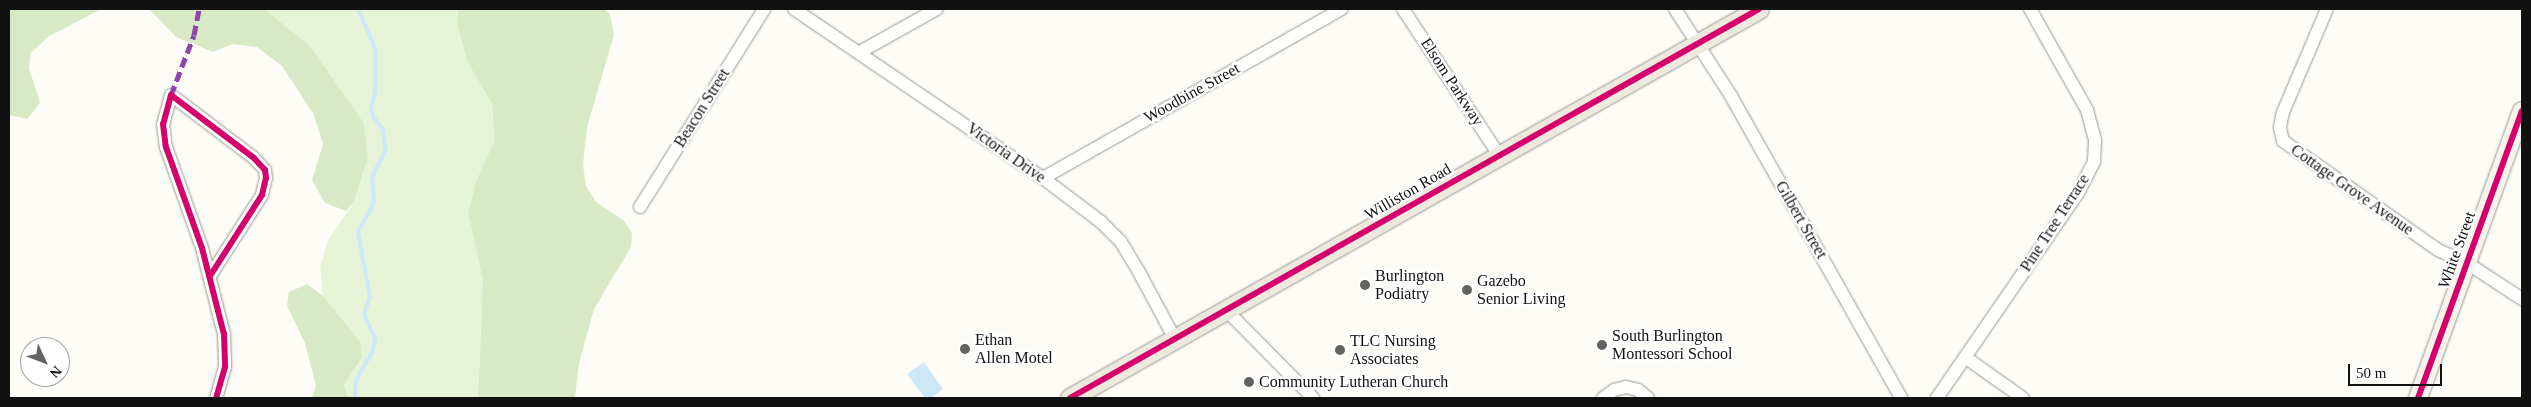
<!DOCTYPE html>
<html>
<head>
<meta charset="utf-8">
<style>
	body { margin:0 }
	#map { position:relative; width:2531px; height:407px; overflow:hidden; background:#fdfcf7; font-family:Georgia,serif }
	div>[style] { position:absolute }
	[style*='--x'] { left:calc(var(--x)*1px); top:calc(var(--y)*1px); width:calc(var(--w)*1px); rotate:calc(var(--a)*1deg) }
	.green>* { inset:0; background:#e7f3d7 }
	.forest>* { inset:0; background:#d8eac5 }
	.water>* { inset:0; background:#cde8f7 }
	.stream>* { height:4px; margin:-2px; padding:0 2px; transform-origin:2px; border-radius:2px; background:#cde8f7 }
	.roads { filter:drop-shadow(0 0 1px #979795) drop-shadow(0 0 1px #979795) }
	.street>* { height:12px; margin:-6px; padding:0 6px; transform-origin:6px; border-radius:6px; background:#fffffe }
	.secondary>* { height:18px; margin:-9px; padding:0 9px; transform-origin:9px; border-radius:9px; background:#f6f4eb }
	.primary>* { height:19px; margin:-9.5px; padding:0 9.5px; transform-origin:9.5px; border-radius:9.5px; background:#ede9dc }
	.quiet>* { height:5px; margin-top:-2.5px; transform-origin:0; background:repeating-linear-gradient(90deg,#8e44ad 0 10px,transparent 0 15px) }
	.cycleway>* { height:6px; margin:-3px; padding:0 3px; transform-origin:3px; border-radius:3px; background:#d6006c }
	.dots>* { width:14px; height:14px; translate:-50% -50%; box-sizing:border-box; border:2px solid #fff; border-radius:50% }
	span { translate:-50% -50%; white-space:nowrap; text-align:center; line-height:1.15; -webkit-text-stroke:5px #fff; paint-order:stroke }
	.street-label { font-size:16px; color:#111 }
	.poi-label { font-size:16px; color:#111 }
	.left { translate:0 -50%; text-align:left }
	.frame { position:absolute; inset:0; border:10px solid #111; pointer-events:none }
	.north { position:absolute; left:20px; top:337px; width:50px; height:50px; box-sizing:border-box; background:#fff; border:1px solid #a0a0a0; border-radius:50%; rotate:133deg; font-size:14px; font-weight:700; line-height:20px; text-align:center; color:#111 }
	.north::after { content:''; display:block; margin:auto; width:18px; height:22px; background:#646362; clip-path:polygon(50% 0,100% 100%,50% 72%,0 100%) }
	.scale { position:absolute; left:2348px; top:364px; width:94px; height:22px; box-sizing:border-box; border:2px solid #111; border-top:0; padding-left:6px; font-size:15px; line-height:18px; white-space:nowrap; color:#111; -webkit-text-stroke:4px #fff; paint-order:stroke }
</style>
</head>
<body>
<div id="map">
	<div class="green">
		<i style="clip-path:polygon(264px 9px,458px 9px,457px 24px,467px 61px,492px 104px,494px 142px,476px 181px,468px 213px,483px 281px,478px 398px,348px 398px,344px 385px,352px 371px,360px 341px,323px 296px,320px 268px,328px 240px,354px 202px,368px 157px,364px 123px)"></i>
	</div>
	<div class="forest">
		<i style="clip-path:polygon(9px 9px,101px 9px,48px 37px,31px 53px,29px 68px,40px 103px,27px 119px,9px 115px)"></i>
		<i style="clip-path:polygon(149px 9px,264px 9px,309px 45px,364px 123px,368px 157px,354px 202px,346px 211px,325px 203px,312px 180px,323px 144px,313px 113px,282px 66px,257px 47px,233px 44px,213px 52px,176px 37px)"></i>
		<i style="clip-path:polygon(458px 9px,604px 9px,610px 14px,614px 35px,587px 127px,583px 165px,586px 186px,596px 202px,623px 220px,632px 233px,631px 247px,594px 309px,579px 363px,575px 398px,478px 398px,483px 281px,468px 213px,476px 181px,494px 142px,492px 104px,467px 61px,457px 23px)"></i>
		<i style="clip-path:polygon(307px 284px,323px 296px,360px 341px,362px 357px,344px 385px,348px 398px,312px 398px,316px 386px,305px 343px,287px 306px,289px 292px)"></i>
	</div>
	<div class="water">
		<i style="clip-path:polygon(924px 362px,943px 389px,931px 398px,925px 398px,907px 374px)"></i>
	</div>
	<div class="stream">
		<i style="--x:355;--y:398;--w:18;--a:-87"></i>
		<i style="--x:356;--y:380;--w:34;--a:-60"></i>
		<i style="--x:373;--y:351;--w:13;--a:-81"></i>
		<i style="--x:375;--y:338;--w:26;--a:-115"></i>
		<i style="--x:364;--y:314;--w:18;--a:-71"></i>
		<i style="--x:370;--y:297;--w:66;--a:-100.5"></i>
		<i style="--x:358;--y:232;--w:26;--a:-61"></i>
		<i style="--x:371;--y:209;--w:10;--a:-73"></i>
		<i style="--x:374;--y:199;--w:22;--a:-95"></i>
		<i style="--x:372;--y:177;--w:30;--a:-63"></i>
		<i style="--x:386;--y:150;--w:22;--a:-100"></i>
		<i style="--x:382;--y:128;--w:15;--a:-127"></i>
		<i style="--x:373;--y:116;--w:9;--a:-103"></i>
		<i style="--x:371;--y:107;--w:16;--a:-75"></i>
		<i style="--x:375;--y:92;--w:44;--a:-90"></i>
		<i style="--x:375;--y:48;--w:43;--a:-113.6"></i>
	</div>
	<div class="roads">
		<div class="street">
			<i style="--x:794;--y:9;--w:301;--a:34.2"></i>
			<i style="--x:1043;--y:178;--w:73;--a:37.2"></i>
			<i style="--x:1101;--y:222;--w:28;--a:45"></i>
			<i style="--x:1121;--y:242;--w:35;--a:59"></i>
			<i style="--x:1139;--y:272;--w:76;--a:61.8"></i>
			<i style="--x:1403;--y:9;--w:175;--a:56.7"></i>
			<i style="--x:1675;--y:9;--w:103;--a:57.2"></i>
			<i style="--x:1731;--y:96;--w:347;--a:60.6"></i>
			<i style="--x:2327;--y:9;--w:112;--a:113.1"></i>
			<i style="--x:2283;--y:112;--w:16;--a:101"></i>
			<i style="--x:2280;--y:128;--w:13;--a:77"></i>
			<i style="--x:2283;--y:141;--w:189;--a:35.1"></i>
			<i style="--x:2438;--y:250;--w:32;--a:24"></i>
			<i style="--x:2467;--y:263;--w:66;--a:33.2"></i>
			<i style="--x:860;--y:52;--w:88;--a:-29.2"></i>
			<i style="--x:1043;--y:178;--w:343;--a:-29.5"></i>
			<i style="--x:640;--y:207;--w:234;--a:-57.9"></i>
			<i style="--x:210;--y:276;--w:96;--a:-57.3"></i>
			<i style="--x:262;--y:195;--w:17;--a:-77"></i>
			<i style="--x:266;--y:178;--w:8;--a:-97"></i>
			<i style="--x:265;--y:170;--w:16;--a:-133"></i>
			<i style="--x:254;--y:158;--w:104;--a:-142.8"></i>
			<i style="--x:171;--y:95;--w:30;--a:105"></i>
			<i style="--x:163;--y:124;--w:23;--a:83"></i>
			<i style="--x:166;--y:147;--w:107;--a:70.4"></i>
			<i style="--x:202;--y:248;--w:89;--a:75.7"></i>
			<i style="--x:224;--y:334;--w:33;--a:88"></i>
			<i style="--x:225;--y:367;--w:32;--a:106"></i>
			<i style="--x:1226;--y:310;--w:124;--a:45.3"></i>
			<i style="--x:1965;--y:357;--w:71;--a:35.3"></i>
			<i style="--x:1603;--y:398;--w:14;--a:-36"></i>
			<i style="--x:1614;--y:390;--w:12;--a:-14"></i>
			<i style="--x:1626;--y:387;--w:12;--a:14"></i>
			<i style="--x:1638;--y:390;--w:13;--a:39"></i>
			<i style="--x:1937;--y:398;--w:249;--a:-55.5"></i>
			<i style="--x:2078;--y:193;--w:36;--a:-63"></i>
			<i style="--x:2094;--y:161;--w:21;--a:-87"></i>
			<i style="--x:2095;--y:140;--w:31;--a:-105"></i>
			<i style="--x:2087;--y:110;--w:116;--a:-119.4"></i>
		</div>
		<div class="secondary">
			<i style="--x:2418;--y:398;--w:305;--a:-70.1"></i>
		</div>
		<div class="primary">
			<i style="--x:1070;--y:398;--w:791;--a:-29.45"></i>
		</div>
	</div>
	<div class="quiet">
		<i style="--x:171;--y:95;--w:64;--a:-69"></i>
		<i style="--x:194;--y:35;--w:26;--a:-79"></i>
	</div>
	<div class="cycleway">
		<i style="--x:210;--y:276;--w:96;--a:-57.3"></i>
		<i style="--x:262;--y:195;--w:17;--a:-77"></i>
		<i style="--x:266;--y:178;--w:8;--a:-97"></i>
		<i style="--x:265;--y:170;--w:16;--a:-133"></i>
		<i style="--x:254;--y:158;--w:104;--a:-142.8"></i>
		<i style="--x:171;--y:95;--w:30;--a:105"></i>
		<i style="--x:163;--y:124;--w:23;--a:83"></i>
		<i style="--x:166;--y:147;--w:107;--a:70.4"></i>
		<i style="--x:202;--y:248;--w:89;--a:75.7"></i>
		<i style="--x:224;--y:334;--w:33;--a:88"></i>
		<i style="--x:225;--y:367;--w:32;--a:106"></i>
		<i style="--x:1070;--y:398;--w:791;--a:-29.45"></i>
		<i style="--x:2418;--y:398;--w:305;--a:-70.1"></i>
	</div>
	<div class="dots">
		<i style="left:1365px;top:285px;background:#646362"></i>
		<i style="left:1467px;top:290px;background:#646362"></i>
		<i style="left:1602px;top:345px;background:#646362"></i>
		<i style="left:965px;top:349px;background:#646362"></i>
		<i style="left:1340px;top:350px;background:#646362"></i>
		<i style="left:1249px;top:382px;background:#646362"></i>
	</div>
	<div class="street-label">
		<span style="left:1452px;top:82px;rotate:57deg">Elsom Parkway</span>
		<span style="left:1192px;top:93px;rotate:-29deg">Woodbine Street</span>
		<span style="left:702px;top:108px;rotate:-58deg">Beacon Street</span>
		<span style="left:1006px;top:153px;rotate:35deg">Victoria Drive</span>
		<span style="left:2352px;top:190px;rotate:35deg">Cottage Grove Avenue</span>
		<span style="left:1408px;top:192px;rotate:-30deg">Williston Road</span>
		<span style="left:1801px;top:220px;rotate:60deg">Gilbert Street</span>
		<span style="left:2055px;top:223px;rotate:-57deg">Pine Tree Terrace</span>
		<span style="left:2457px;top:250px;rotate:-70deg">White Street</span>
	</div>
	<div class="poi-label">
		<span class="left" style="left:1375px;top:285px">Burlington<br>Podiatry</span>
		<span class="left" style="left:1477px;top:290px">Gazebo<br>Senior Living</span>
		<span class="left" style="left:1612px;top:345px">South Burlington<br>Montessori School</span>
		<span class="left" style="left:975px;top:349px">Ethan<br>Allen Motel</span>
		<span class="left" style="left:1350px;top:350px">TLC Nursing<br>Associates</span>
		<span class="left" style="left:1259px;top:382px">Community Lutheran Church</span>
	</div>
	<div class="frame"></div>
	<div class="north">N</div>
	<div class="scale">50 m</div>
</div>
</body>
</html>
